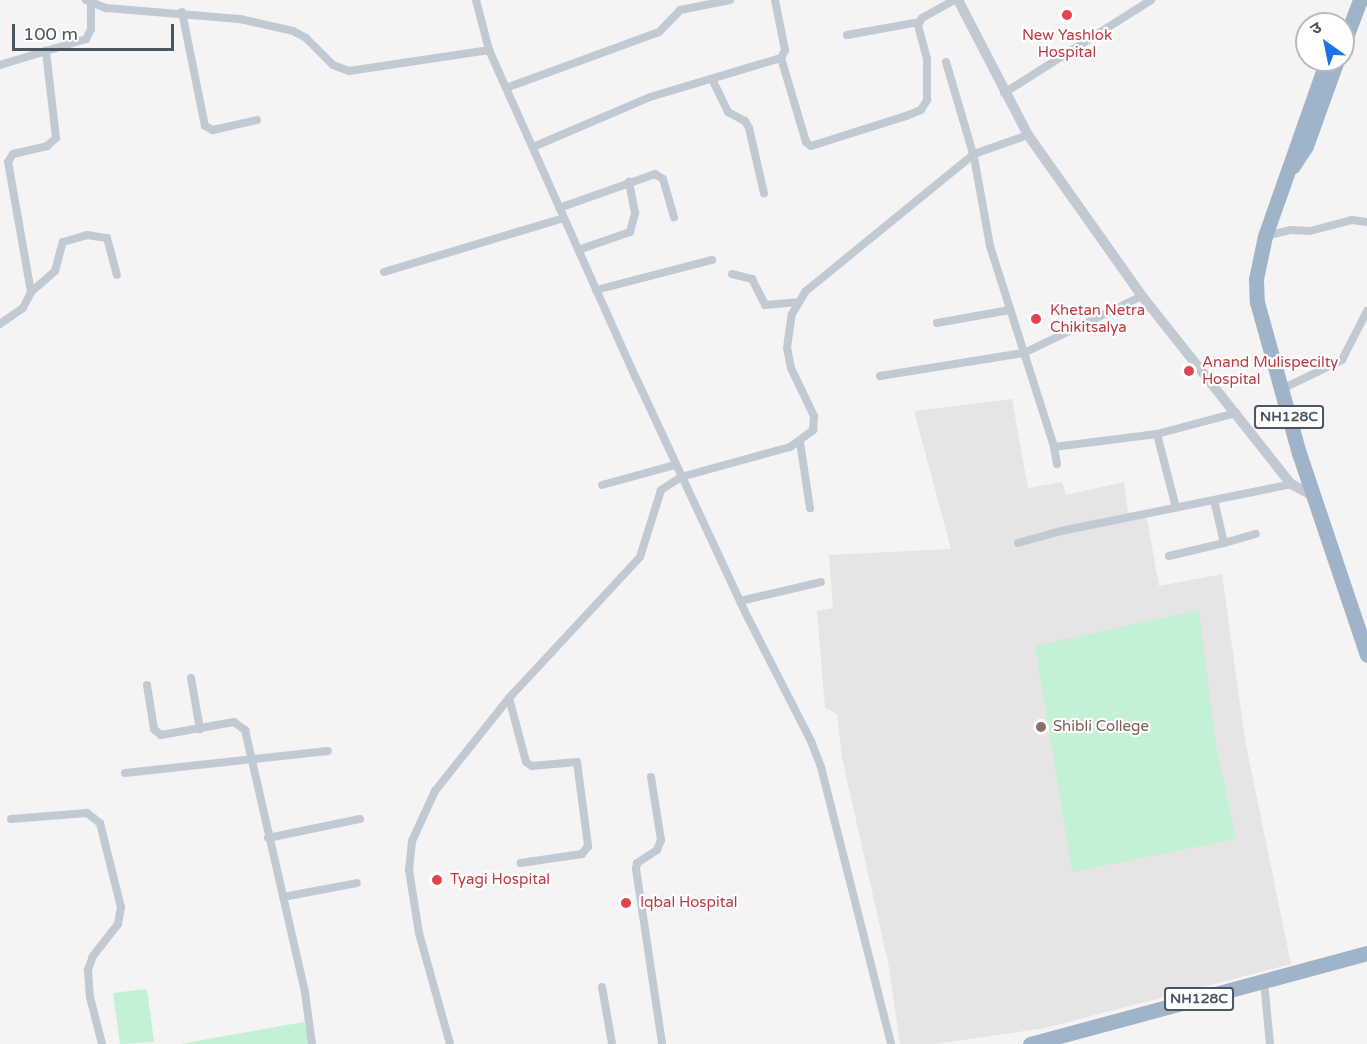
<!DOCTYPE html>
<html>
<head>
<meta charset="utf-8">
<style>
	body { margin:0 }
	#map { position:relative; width:1367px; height:1044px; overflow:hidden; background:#f5f3f3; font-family:"Varela Round","Noto Sans Devanagari",sans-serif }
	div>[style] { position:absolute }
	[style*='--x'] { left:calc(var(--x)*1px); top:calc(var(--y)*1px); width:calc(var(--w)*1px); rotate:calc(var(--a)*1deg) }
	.education>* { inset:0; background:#e6e4e5 }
	.green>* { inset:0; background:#c3f1d5 }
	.minor>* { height:8px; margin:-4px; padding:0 4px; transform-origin:4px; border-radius:4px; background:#c1cad2 }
	.tertiary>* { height:10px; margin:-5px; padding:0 5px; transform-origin:5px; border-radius:5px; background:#c1cad2 }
	.trunk>* { height:15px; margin:-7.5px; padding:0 7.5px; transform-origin:7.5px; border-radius:7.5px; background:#9fb4c9 }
	.dots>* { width:16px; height:16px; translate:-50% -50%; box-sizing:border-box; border:3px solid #fff; border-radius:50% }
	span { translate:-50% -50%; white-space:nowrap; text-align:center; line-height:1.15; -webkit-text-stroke:4.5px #fff; paint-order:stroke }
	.shield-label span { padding:2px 4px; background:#fff; border:2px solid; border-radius:4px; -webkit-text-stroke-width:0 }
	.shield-label { font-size:14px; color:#4a5661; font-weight:700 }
	.health-label { font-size:15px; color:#be3a42 }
	.left { translate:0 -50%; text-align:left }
	.education-label { font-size:15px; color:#785e54 }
	.north { position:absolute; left:1295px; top:12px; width:60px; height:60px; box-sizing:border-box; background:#fff; border:2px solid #b7bbc0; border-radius:50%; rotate:327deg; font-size:16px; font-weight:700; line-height:24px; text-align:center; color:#4a5661 }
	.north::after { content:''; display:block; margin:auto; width:21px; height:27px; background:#1a73e8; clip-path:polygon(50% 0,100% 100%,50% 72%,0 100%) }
	.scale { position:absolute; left:12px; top:24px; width:162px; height:27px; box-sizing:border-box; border:3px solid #4a5661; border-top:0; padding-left:8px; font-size:18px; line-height:21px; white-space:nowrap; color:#4a5661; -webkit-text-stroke:4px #fff; paint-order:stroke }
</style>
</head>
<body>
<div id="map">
	<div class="education">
		<i style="clip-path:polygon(1012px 399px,1028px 488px,1062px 482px,1066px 495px,1124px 482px,1128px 512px,1147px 519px,1159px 586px,1222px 574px,1245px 740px,1291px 964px,1045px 1028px,936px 1044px,900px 1044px,888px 962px,842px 758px,837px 714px,825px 708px,817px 611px,833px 608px,829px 555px,951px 549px,914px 411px)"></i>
	</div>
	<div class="green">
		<i style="clip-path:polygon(1199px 610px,1216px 746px,1236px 839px,1072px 872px,1035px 646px)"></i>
		<i style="clip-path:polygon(147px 989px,154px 1042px,120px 1044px,113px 993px)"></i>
		<i style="clip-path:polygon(304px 1022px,309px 1044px,180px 1044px)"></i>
	</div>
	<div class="minor">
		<i style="--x:86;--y:0;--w:22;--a:22"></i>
		<i style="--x:106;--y:8;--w:134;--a:4.7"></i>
		<i style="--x:240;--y:19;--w:54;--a:12.8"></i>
		<i style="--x:293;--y:31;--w:15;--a:28"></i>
		<i style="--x:306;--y:38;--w:38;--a:45"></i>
		<i style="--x:333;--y:65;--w:17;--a:21"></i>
		<i style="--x:349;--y:71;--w:142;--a:-8.5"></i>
		<i style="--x:476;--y:0;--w:52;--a:75.4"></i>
		<i style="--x:489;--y:50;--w:359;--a:65.9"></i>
		<i style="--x:636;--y:378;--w:258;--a:65"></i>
		<i style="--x:745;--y:612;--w:145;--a:62.9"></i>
		<i style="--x:811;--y:741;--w:28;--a:69"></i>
		<i style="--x:821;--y:767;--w:286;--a:75.8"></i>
		<i style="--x:182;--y:12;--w:116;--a:78.6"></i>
		<i style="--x:205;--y:126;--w:9;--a:27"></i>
		<i style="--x:213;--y:130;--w:45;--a:-12.8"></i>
		<i style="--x:847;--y:35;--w:73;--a:-10.2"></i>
		<i style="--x:781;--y:58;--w:88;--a:73.4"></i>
		<i style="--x:806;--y:142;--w:6;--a:39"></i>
		<i style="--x:811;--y:146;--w:100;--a:-17.5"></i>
		<i style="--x:906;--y:116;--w:16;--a:-22"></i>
		<i style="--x:921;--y:110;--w:12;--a:-59"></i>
		<i style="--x:927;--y:100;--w:41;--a:-90"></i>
		<i style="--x:927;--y:59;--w:35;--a:-105"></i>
		<i style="--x:918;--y:25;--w:8;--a:-60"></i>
		<i style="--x:922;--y:18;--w:38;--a:-29"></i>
		<i style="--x:946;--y:62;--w:99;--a:73.6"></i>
		<i style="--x:974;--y:157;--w:90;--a:79.8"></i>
		<i style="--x:990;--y:246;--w:211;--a:72.3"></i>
		<i style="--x:0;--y:65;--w:90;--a:-16.8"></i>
		<i style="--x:86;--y:39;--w:11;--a:-63"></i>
		<i style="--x:91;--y:29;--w:26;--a:-90"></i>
		<i style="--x:712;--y:79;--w:37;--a:64"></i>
		<i style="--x:728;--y:112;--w:19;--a:28"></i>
		<i style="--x:745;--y:121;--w:8;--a:60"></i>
		<i style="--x:749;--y:128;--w:67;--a:77"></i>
		<i style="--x:506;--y:88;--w:163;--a:-20.1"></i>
		<i style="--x:659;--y:32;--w:30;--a:-46"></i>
		<i style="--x:680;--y:10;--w:51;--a:-11.3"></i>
		<i style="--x:1004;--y:93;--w:174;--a:-32.3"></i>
		<i style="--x:533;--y:147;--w:127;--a:-23.1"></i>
		<i style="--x:650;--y:97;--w:137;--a:-16.6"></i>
		<i style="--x:781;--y:58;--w:9;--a:-63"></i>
		<i style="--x:785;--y:50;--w:51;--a:-101.3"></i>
		<i style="--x:559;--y:208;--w:102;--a:-19.5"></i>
		<i style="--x:655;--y:174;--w:9;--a:32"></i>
		<i style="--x:663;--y:179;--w:40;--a:74"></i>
		<i style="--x:1265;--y:236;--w:26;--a:-13"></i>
		<i style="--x:1290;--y:230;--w:20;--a:3"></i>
		<i style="--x:1310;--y:231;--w:43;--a:-14.7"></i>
		<i style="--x:1352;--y:220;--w:15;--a:8"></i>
		<i style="--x:578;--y:250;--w:55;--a:-19.1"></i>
		<i style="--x:630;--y:232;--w:20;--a:-75"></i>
		<i style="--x:635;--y:213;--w:32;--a:-101"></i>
		<i style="--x:384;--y:272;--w:188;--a:-16.7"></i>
		<i style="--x:732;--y:274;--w:21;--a:14"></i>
		<i style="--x:752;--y:279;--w:29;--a:63"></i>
		<i style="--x:765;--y:305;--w:33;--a:-5"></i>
		<i style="--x:596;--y:290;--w:120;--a:-14.5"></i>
		<i style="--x:31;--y:292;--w:32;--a:-41"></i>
		<i style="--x:55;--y:271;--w:30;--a:-75"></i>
		<i style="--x:63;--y:242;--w:25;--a:-16"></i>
		<i style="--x:87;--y:235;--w:20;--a:9"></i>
		<i style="--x:107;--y:238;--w:38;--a:75"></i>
		<i style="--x:937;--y:323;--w:74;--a:-10.1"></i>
		<i style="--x:0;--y:324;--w:28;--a:-35"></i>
		<i style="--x:23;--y:308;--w:18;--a:-63"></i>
		<i style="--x:31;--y:292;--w:132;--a:-100"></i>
		<i style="--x:8;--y:162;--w:9;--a:-58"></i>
		<i style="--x:13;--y:154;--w:35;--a:-13"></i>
		<i style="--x:47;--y:146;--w:12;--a:-42"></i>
		<i style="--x:56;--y:138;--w:88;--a:-96.6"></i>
		<i style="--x:880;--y:376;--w:146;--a:-9.1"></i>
		<i style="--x:1024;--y:353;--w:131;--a:-25.8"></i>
		<i style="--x:1280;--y:390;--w:69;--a:-25.8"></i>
		<i style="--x:1342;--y:360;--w:55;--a:-63"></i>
		<i style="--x:1157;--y:434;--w:76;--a:75.6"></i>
		<i style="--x:800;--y:442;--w:67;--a:81.4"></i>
		<i style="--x:1057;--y:464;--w:17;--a:-100"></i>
		<i style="--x:1054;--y:447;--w:104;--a:-7.2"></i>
		<i style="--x:1157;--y:434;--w:82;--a:-14.9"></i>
		<i style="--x:602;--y:485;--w:76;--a:-15.3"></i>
		<i style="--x:1018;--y:543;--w:45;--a:-15.6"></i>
		<i style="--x:1061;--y:531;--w:235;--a:-11.5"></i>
		<i style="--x:1224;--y:543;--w:33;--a:-16"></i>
		<i style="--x:1169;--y:556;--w:57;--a:-13.3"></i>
		<i style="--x:1224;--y:543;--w:44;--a:-103.1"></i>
		<i style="--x:740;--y:601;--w:83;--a:-13.2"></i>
		<i style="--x:191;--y:678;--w:52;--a:80"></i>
		<i style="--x:147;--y:685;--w:45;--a:81"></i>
		<i style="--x:154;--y:729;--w:9;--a:41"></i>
		<i style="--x:161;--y:735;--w:74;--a:-10.1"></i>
		<i style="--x:234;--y:722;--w:14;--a:36"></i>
		<i style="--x:245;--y:730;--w:270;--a:77.1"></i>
		<i style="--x:305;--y:993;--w:51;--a:82.2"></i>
		<i style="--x:509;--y:698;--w:66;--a:75.1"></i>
		<i style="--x:526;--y:762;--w:7;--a:34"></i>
		<i style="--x:532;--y:766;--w:45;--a:-5.1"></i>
		<i style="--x:577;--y:762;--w:85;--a:82.5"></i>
		<i style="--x:588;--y:846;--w:10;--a:127"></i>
		<i style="--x:582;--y:854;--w:62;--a:171.6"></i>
		<i style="--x:125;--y:773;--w:204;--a:-6.2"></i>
		<i style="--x:651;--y:777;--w:64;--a:81"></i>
		<i style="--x:661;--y:840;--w:11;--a:112"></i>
		<i style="--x:657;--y:850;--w:24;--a:147"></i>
		<i style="--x:637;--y:863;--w:6;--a:99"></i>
		<i style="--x:636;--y:869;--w:177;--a:81.5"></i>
		<i style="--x:11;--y:819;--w:76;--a:-4.5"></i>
		<i style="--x:87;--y:813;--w:16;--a:38"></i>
		<i style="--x:100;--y:823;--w:87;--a:76"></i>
		<i style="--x:121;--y:907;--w:17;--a:100"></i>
		<i style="--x:118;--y:924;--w:41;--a:128"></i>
		<i style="--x:93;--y:956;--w:15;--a:110"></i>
		<i style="--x:88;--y:970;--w:27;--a:86"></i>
		<i style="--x:90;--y:997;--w:49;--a:75.7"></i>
		<i style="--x:268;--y:838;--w:94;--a:-11.7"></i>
		<i style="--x:283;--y:897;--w:75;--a:-10.7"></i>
		<i style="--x:1264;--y:981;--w:63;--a:84.6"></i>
		<i style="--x:602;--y:987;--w:58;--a:80"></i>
		<i style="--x:450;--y:1044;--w:115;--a:-105.6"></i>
		<i style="--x:419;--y:933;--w:64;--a:-99"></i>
		<i style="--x:409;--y:870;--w:29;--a:-84"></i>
		<i style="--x:412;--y:841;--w:55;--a:-65.3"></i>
		<i style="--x:435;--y:791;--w:119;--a:-51.5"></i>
		<i style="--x:509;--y:698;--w:192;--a:-47.1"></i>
		<i style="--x:640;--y:557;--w:70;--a:-72.6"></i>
		<i style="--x:661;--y:490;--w:24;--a:-33"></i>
		<i style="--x:681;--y:477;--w:113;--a:-15.4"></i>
		<i style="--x:790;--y:447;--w:29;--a:-36"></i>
		<i style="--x:813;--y:430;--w:14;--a:-86"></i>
		<i style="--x:814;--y:416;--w:53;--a:-115.6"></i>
		<i style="--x:791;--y:368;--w:20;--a:-101"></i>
		<i style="--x:787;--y:348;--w:34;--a:-82"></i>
		<i style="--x:792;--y:314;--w:27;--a:-59"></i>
		<i style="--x:806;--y:291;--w:217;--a:-39.2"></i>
		<i style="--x:974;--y:154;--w:57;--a:-19.4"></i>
	</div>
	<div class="tertiary">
		<i style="--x:958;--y:0;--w:152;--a:62.6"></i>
		<i style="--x:1028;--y:135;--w:197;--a:54.7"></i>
		<i style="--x:1142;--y:296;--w:240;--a:51.6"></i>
		<i style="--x:1291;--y:484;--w:24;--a:28"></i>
	</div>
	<div class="trunk">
		<i style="--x:1343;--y:45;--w:48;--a:-69.3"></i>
		<i style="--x:1327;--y:60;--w:187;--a:109.4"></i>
		<i style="--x:1265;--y:236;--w:44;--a:101.8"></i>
		<i style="--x:1256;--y:279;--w:23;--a:88"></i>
		<i style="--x:1257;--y:302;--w:157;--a:74.5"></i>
		<i style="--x:1299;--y:453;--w:213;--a:71.4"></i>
		<i style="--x:1293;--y:166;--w:24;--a:-57"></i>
		<i style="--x:1306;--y:146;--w:91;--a:-70.2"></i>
		<i style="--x:1030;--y:1044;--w:349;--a:-15.1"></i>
	</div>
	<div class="dots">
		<i style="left:1067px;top:15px;background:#e0444e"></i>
		<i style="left:1036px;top:319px;background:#e0444e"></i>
		<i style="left:1189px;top:371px;background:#e0444e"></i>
		<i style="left:1041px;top:727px;background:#8d6e63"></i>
		<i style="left:437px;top:880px;background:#e0444e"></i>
		<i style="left:626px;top:903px;background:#e0444e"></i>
	</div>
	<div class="shield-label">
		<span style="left:1289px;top:417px">NH128C</span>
		<span style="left:1199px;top:999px">NH128C</span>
	</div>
	<div class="health-label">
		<span style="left:1067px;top:44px">New Yashlok<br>Hospital</span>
		<span class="left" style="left:1050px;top:319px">Khetan Netra<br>Chikitsalya</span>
		<span class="left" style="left:1202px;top:371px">Anand Mulispecilty<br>Hospital</span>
		<span class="left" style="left:450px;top:880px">Tyagi Hospital</span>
		<span class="left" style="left:640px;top:903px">Iqbal Hospital</span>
	</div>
	<div class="education-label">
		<span class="left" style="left:1053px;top:727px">Shibli College</span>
	</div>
	<div class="north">उ</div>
	<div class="scale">100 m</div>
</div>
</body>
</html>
